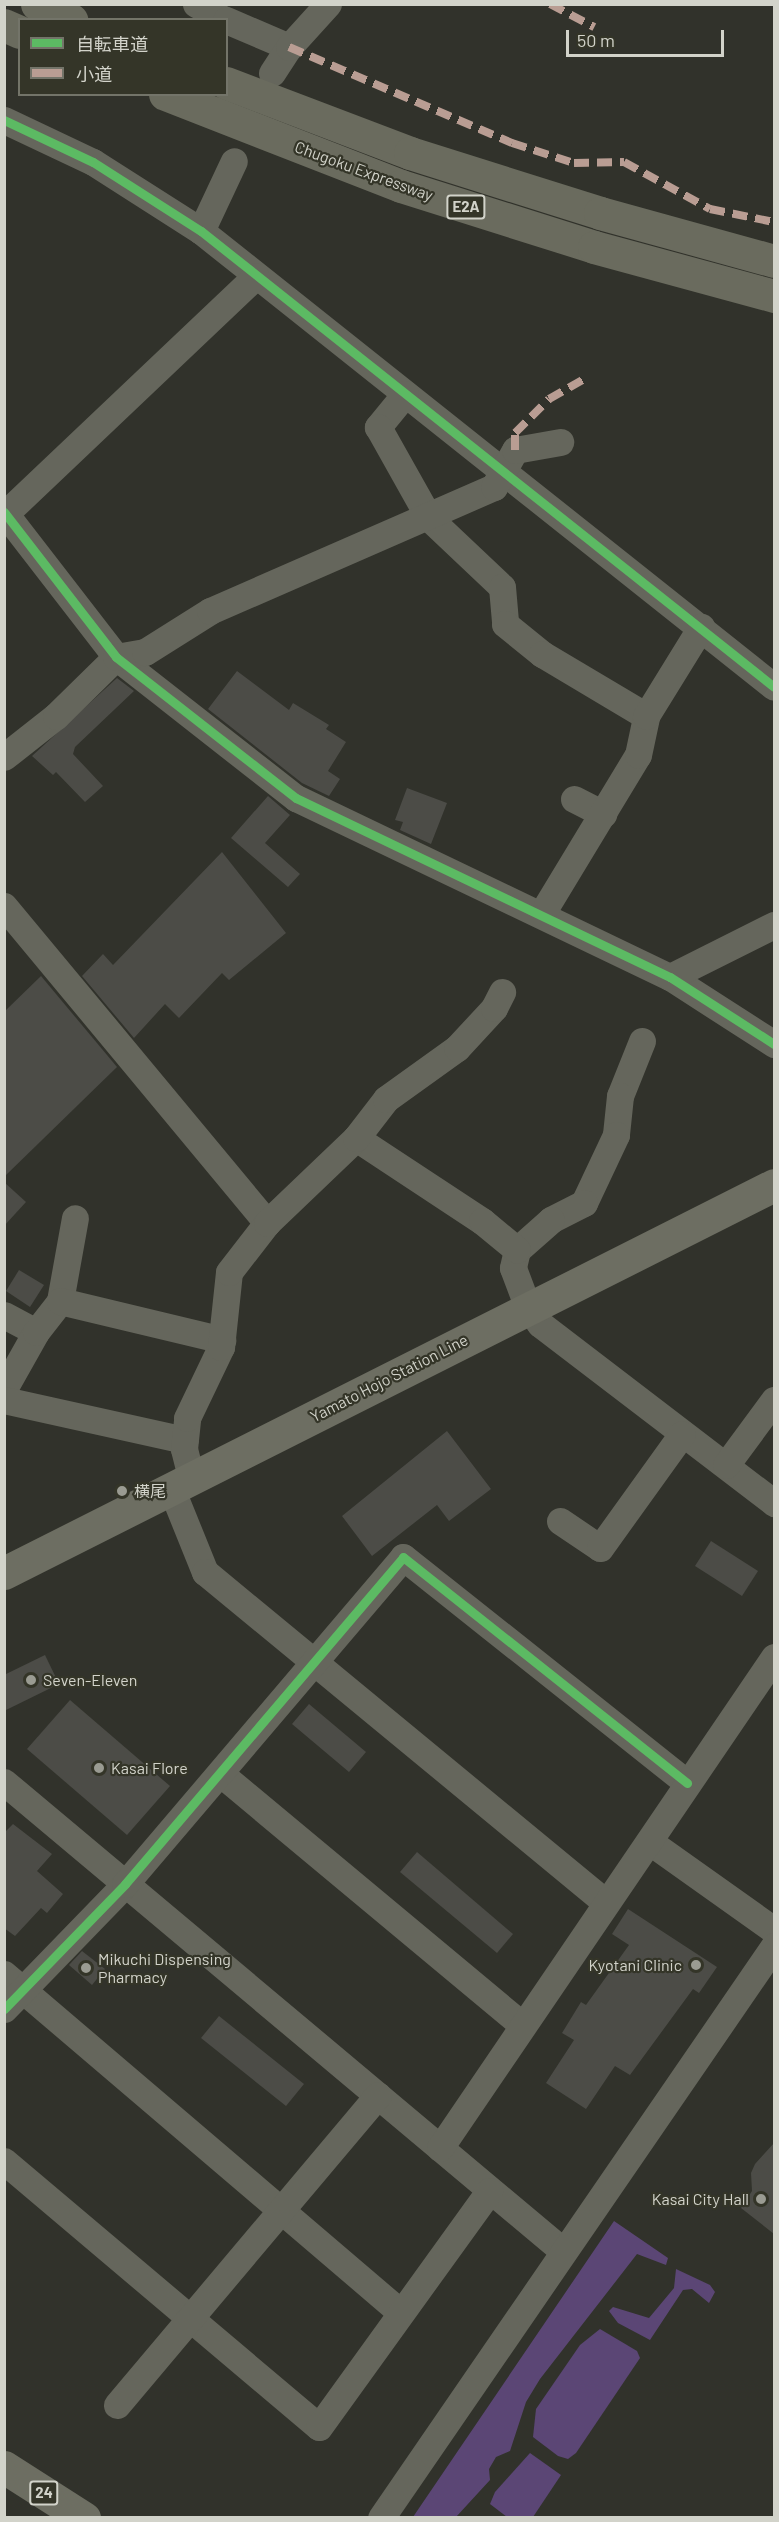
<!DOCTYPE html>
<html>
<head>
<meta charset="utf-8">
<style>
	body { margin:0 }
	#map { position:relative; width:779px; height:2522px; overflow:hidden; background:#31322b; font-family:Barlow,"Noto Sans JP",sans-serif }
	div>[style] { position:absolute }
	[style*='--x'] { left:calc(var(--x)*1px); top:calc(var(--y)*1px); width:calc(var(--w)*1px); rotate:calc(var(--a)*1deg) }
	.green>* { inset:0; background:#5b4675 }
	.building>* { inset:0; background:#4c4c47 }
	.minor>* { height:27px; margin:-13.5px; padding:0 13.5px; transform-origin:13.5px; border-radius:13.5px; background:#65665c }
	.major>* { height:33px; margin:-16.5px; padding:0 16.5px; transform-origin:16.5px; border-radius:16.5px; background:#6d6e62 }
	.highway>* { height:33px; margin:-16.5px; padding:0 16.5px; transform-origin:16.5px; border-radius:16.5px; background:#6a6b5e }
	.quiet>* { height:8px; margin-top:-4px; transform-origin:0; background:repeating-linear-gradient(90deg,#b99d93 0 15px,transparent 0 23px) }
	.cycleway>* { height:9px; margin:-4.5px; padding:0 4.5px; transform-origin:4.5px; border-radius:4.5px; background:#5cba63 }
	.dots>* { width:16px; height:16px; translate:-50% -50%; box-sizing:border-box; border:3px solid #343528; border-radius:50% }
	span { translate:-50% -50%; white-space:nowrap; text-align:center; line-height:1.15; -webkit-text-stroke:4.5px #343528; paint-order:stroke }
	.shield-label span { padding:2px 4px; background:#343528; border:2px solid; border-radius:4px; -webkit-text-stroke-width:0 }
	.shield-label { font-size:15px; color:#d2d3ca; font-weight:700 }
	.street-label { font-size:16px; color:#d2d3ca }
	.poi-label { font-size:16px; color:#d2d3ca }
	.left { translate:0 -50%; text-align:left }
	.right { translate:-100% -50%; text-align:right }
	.frame { position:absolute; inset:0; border:6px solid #d2d3ca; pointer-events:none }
	.legend { position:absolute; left:18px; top:18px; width:210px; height:78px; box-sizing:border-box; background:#343528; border:2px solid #737469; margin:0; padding:8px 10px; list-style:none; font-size:18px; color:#d2d3ca }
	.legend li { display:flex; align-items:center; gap:12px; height:30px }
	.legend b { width:30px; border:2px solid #737469 }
	.scale { position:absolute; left:566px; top:30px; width:158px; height:27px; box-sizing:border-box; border:3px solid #d2d3ca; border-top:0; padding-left:8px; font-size:18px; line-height:21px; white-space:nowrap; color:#d2d3ca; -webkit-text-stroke:4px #343528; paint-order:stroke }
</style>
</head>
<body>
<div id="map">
	<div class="green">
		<i style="clip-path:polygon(614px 2221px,668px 2258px,666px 2265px,637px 2254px,540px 2379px,526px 2402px,510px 2451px,496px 2457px,489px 2469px,490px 2480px,456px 2517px,413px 2517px)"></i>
		<i style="clip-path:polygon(676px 2269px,710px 2285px,715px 2292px,709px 2303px,692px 2289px,683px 2290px,650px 2340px,618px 2323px,609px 2311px,613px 2307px,649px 2318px,674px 2288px)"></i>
		<i style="clip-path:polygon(600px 2329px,637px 2351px,640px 2358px,576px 2453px,568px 2459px,558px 2456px,533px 2437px,536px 2409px,580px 2345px)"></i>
		<i style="clip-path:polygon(530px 2453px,561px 2475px,533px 2517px,507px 2517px,490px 2504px,495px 2492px)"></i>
	</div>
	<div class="building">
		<i style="clip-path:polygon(237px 671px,289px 710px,293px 703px,329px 725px,326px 729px,346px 742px,328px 771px,340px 779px,329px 796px,302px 783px,208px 709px)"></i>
		<i style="clip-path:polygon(117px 678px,134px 691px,75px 747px,73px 754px,103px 786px,85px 802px,56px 772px,53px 775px,32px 756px)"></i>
		<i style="clip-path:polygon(407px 788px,447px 803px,431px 844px,400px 830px,403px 822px,395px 820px)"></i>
		<i style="clip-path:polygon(268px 796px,290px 815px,265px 843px,300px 874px,288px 887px,231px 838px)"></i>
		<i style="clip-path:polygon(222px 852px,286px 933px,229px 980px,222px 973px,179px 1018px,165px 1004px,134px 1038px,82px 976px,103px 954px,113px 965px)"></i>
		<i style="clip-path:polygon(41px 976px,117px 1067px,4px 1177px,4px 1012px)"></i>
		<i style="clip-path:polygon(4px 1182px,26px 1202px,4px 1226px)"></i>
		<i style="clip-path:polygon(19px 1270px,44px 1285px,30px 1307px,6px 1291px)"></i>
		<i style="clip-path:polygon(447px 1431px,491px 1489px,449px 1521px,437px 1505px,372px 1556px,342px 1516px)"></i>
		<i style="clip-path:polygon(711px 1541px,758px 1571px,742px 1596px,695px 1566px)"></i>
		<i style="clip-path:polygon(45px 1655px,59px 1684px,4px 1711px,4px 1675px)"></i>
		<i style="clip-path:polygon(70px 1700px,170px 1786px,127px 1835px,27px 1749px)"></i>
		<i style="clip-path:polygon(309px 1704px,366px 1752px,349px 1772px,292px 1724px)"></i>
		<i style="clip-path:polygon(13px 1824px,52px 1854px,37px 1871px,63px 1894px,47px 1913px,41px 1908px,15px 1936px,4px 1928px,4px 1833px)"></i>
		<i style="clip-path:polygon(417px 1852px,513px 1934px,497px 1953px,400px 1872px)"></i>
		<i style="clip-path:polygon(628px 1909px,717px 1967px,699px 1993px,693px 1989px,630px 2075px,615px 2066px,586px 2109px,546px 2083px,574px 2040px,562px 2033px,581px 2002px,586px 2005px,629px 1945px,612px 1934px)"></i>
		<i style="clip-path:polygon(82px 1951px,105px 1969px,92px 1985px,69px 1965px)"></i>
		<i style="clip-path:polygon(219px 2016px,304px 2084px,286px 2106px,201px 2038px)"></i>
		<i style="clip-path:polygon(774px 2143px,774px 2234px,741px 2208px,752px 2191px,751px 2173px,755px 2164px)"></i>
	</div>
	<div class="minor">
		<i style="--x:196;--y:4;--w:33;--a:29"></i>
		<i style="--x:226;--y:20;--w:69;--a:23.2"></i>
		<i style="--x:272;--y:73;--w:31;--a:-57"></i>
		<i style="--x:289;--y:47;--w:58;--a:-47.8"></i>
		<i style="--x:4;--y:120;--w:98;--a:25.3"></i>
		<i style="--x:93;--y:162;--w:128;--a:32.6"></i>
		<i style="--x:201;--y:231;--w:732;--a:38.51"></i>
		<i style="--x:201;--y:231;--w:77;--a:-64.8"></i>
		<i style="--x:405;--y:394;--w:43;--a:129.3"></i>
		<i style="--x:378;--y:427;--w:104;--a:60.7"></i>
		<i style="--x:429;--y:518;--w:100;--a:43.4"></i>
		<i style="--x:502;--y:587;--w:37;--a:85"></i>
		<i style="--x:505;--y:624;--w:48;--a:39"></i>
		<i style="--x:542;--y:654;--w:121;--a:30.8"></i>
		<i style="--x:4;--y:512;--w:183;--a:52.3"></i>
		<i style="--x:116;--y:657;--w:229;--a:38.1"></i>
		<i style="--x:296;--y:798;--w:415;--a:25.6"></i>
		<i style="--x:670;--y:977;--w:124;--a:32.8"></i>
		<i style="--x:6;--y:513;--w:344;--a:-43.5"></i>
		<i style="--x:4;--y:757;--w:66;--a:-38.3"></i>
		<i style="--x:56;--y:716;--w:84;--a:-44.5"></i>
		<i style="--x:116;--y:657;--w:29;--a:-10"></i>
		<i style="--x:145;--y:652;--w:77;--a:-32.2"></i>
		<i style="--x:210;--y:611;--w:310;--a:-23.6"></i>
		<i style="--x:494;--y:487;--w:43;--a:-60.4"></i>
		<i style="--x:515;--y:450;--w:46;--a:-10.1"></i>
		<i style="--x:574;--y:799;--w:33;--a:27"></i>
		<i style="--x:547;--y:905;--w:175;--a:-58.8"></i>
		<i style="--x:638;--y:755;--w:40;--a:-78"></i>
		<i style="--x:646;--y:716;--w:105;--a:-58.3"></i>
		<i style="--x:4;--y:906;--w:412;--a:50.3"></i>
		<i style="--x:670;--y:977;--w:116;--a:-26.6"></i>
		<i style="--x:642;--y:1041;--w:59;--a:111.8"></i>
		<i style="--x:620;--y:1096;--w:39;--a:96"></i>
		<i style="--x:616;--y:1135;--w:75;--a:115.2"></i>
		<i style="--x:584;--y:1203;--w:37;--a:153"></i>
		<i style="--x:551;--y:1220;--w:45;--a:138.6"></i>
		<i style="--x:517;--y:1250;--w:18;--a:103"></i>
		<i style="--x:513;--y:1268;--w:43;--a:69.4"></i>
		<i style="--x:528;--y:1308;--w:20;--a:53"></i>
		<i style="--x:540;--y:1324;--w:295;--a:37.4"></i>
		<i style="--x:356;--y:1138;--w:151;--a:33.4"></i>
		<i style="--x:482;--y:1221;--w:45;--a:39.6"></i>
		<i style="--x:60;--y:1301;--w:84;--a:-79.8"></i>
		<i style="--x:4;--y:1315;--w:36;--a:28"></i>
		<i style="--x:4;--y:1389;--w:65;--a:-60.7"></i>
		<i style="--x:36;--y:1332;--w:39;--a:-52"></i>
		<i style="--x:60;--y:1301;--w:167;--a:13.5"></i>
		<i style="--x:4;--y:1400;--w:185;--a:12.5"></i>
		<i style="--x:726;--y:1465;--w:81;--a:-53.6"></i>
		<i style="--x:191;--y:1477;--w:29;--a:-104"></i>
		<i style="--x:184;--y:1449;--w:31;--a:-84"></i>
		<i style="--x:187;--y:1418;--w:79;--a:-64.4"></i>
		<i style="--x:221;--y:1347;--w:75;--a:-83.9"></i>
		<i style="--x:229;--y:1272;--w:62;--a:-52.2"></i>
		<i style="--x:267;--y:1223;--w:123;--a:-43.7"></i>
		<i style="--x:356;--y:1138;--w:49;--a:-52.4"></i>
		<i style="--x:386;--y:1099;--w:87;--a:-35.7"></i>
		<i style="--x:457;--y:1048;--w:54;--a:-47.2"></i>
		<i style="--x:494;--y:1008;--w:18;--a:-63"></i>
		<i style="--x:171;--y:1488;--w:91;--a:68"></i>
		<i style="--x:205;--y:1572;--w:519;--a:39.52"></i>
		<i style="--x:560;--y:1521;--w:48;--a:34"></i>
		<i style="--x:600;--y:1548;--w:140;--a:-54.3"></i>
		<i style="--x:221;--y:1774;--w:392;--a:39.8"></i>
		<i style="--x:4;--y:1782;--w:728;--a:39.99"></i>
		<i style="--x:650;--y:1842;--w:152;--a:35.4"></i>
		<i style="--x:4;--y:1974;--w:519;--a:40.47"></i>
		<i style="--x:4;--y:2009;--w:174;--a:-45.9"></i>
		<i style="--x:125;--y:1884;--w:429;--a:-49.6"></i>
		<i style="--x:403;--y:1557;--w:363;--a:38.5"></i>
		<i style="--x:440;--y:2148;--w:594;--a:-55.77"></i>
		<i style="--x:4;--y:2161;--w:412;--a:40.2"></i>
		<i style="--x:319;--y:2427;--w:291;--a:-54.2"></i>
		<i style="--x:117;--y:2405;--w:405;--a:-49.9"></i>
		<i style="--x:381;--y:2518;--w:694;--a:-55.51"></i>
	</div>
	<div class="major">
		<i style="--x:4;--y:1573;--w:862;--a:-26.74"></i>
		<i style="--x:4;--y:2467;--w:95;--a:32.5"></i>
	</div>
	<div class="highway">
		<i style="--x:37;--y:4;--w:38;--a:25"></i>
		<i style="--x:4;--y:25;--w:17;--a:24"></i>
		<i style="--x:226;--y:83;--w:197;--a:20.8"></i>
		<i style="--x:410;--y:153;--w:199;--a:17.5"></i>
		<i style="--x:600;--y:213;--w:180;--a:15.4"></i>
		<i style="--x:165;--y:94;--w:253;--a:21.3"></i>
		<i style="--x:401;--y:186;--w:202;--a:17.5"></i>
		<i style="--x:594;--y:247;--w:187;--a:15.2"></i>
	</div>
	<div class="quiet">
		<i style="--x:550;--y:4;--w:50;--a:27.6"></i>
		<i style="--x:289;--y:47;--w:243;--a:23.3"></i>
		<i style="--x:512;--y:143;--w:65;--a:17.9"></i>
		<i style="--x:574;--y:163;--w:50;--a:-1.1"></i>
		<i style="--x:624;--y:162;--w:98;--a:28.7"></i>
		<i style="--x:710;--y:209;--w:65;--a:11.5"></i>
		<i style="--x:515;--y:450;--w:17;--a:-90"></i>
		<i style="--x:515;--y:433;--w:48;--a:-45"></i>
		<i style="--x:549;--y:399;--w:40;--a:-29.7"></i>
	</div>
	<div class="cycleway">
		<i style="--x:4;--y:120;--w:98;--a:25.3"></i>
		<i style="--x:93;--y:162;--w:128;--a:32.6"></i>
		<i style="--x:201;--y:231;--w:732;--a:38.51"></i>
		<i style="--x:4;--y:512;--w:183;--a:52.3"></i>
		<i style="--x:116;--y:657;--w:229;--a:38.1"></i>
		<i style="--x:296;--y:798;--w:415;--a:25.6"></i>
		<i style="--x:670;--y:977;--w:124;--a:32.8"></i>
		<i style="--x:4;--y:2009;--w:174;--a:-45.9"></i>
		<i style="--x:125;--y:1884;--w:429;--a:-49.6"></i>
		<i style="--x:403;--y:1557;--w:363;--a:38.5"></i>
	</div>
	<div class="dots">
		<i style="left:122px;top:1491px;background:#9a9b92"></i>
		<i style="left:31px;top:1680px;background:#9a9b92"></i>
		<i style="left:99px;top:1768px;background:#9a9b92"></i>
		<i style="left:696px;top:1965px;background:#9a9b92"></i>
		<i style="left:86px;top:1968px;background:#9a9b92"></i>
		<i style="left:761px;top:2199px;background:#9a9b92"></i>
	</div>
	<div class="shield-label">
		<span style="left:466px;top:207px">E2A</span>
		<span style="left:44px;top:2493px">24</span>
	</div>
	<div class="street-label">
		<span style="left:364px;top:171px;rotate:20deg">Chugoku Expressway</span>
		<span style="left:389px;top:1378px;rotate:-27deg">Yamato Hojo Station Line</span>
	</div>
	<div class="poi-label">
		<span class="left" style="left:134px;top:1491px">横尾</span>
		<span class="left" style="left:43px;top:1680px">Seven-Eleven</span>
		<span class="left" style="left:111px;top:1768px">Kasai Flore</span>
		<span class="left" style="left:98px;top:1968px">Mikuchi Dispensing<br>Pharmacy</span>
		<span class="right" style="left:682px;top:1965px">Kyotani Clinic</span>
		<span class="right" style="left:749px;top:2199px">Kasai City Hall</span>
	</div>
	<div class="frame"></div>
	<ul class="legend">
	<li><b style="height:8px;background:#5cba63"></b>自転車道</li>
	<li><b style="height:8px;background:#b99d93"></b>小道</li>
	</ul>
	<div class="scale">50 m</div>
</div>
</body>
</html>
